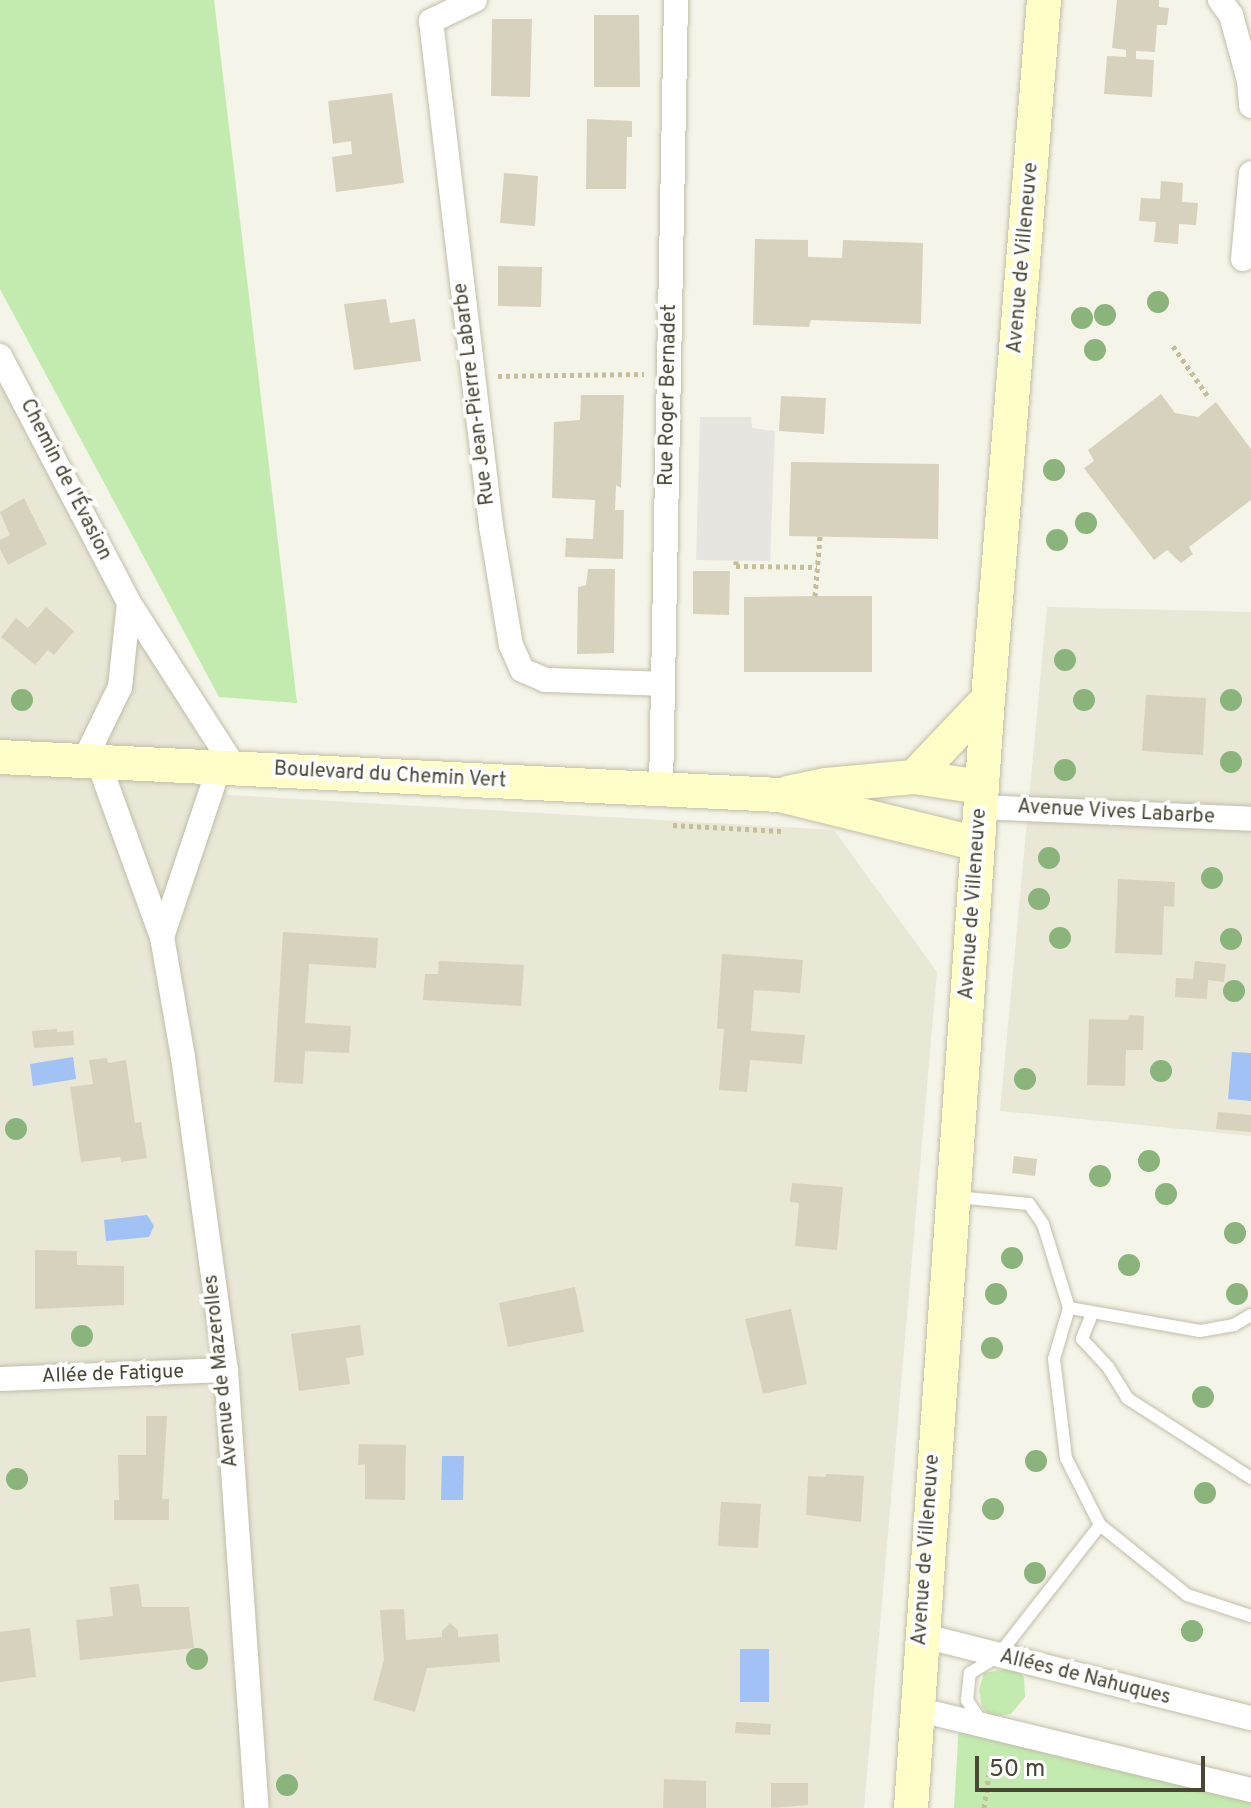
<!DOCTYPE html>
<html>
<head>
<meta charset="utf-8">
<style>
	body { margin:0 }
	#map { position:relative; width:1251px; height:1808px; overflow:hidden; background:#f5f4e8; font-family:Overpass,sans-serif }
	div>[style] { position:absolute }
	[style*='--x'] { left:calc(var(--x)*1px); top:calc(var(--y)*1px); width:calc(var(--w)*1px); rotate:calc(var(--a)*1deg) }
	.residential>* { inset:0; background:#e9e7d6 }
	.green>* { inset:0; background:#c3ebaf }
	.parking>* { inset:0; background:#e6e5e0 }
	.water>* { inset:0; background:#a2c1f4 }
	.building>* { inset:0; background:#d7d2bd }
	.path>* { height:5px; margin-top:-2.5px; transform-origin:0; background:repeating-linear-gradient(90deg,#c4be9a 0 4px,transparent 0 8px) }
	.roads { filter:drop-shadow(0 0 2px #c1beaa) drop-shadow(0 0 2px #c1beaa) }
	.lane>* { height:12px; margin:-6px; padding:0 6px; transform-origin:6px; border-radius:6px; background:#fff }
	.street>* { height:24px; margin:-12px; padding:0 12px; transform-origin:12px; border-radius:12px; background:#fff }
	.secondary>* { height:34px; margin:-17px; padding:0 17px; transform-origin:17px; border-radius:17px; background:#fffdc8 }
	.trees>* { width:22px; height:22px; margin:-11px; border-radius:50%; background:#8bb47d }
	span { translate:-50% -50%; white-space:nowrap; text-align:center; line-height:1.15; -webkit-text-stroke:7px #fff; paint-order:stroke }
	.street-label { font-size:20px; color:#494636 }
	.scale { position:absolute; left:975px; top:1756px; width:230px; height:36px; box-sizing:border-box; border:4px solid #494636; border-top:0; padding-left:10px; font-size:24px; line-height:28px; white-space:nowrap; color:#494636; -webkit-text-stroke:6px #fff; paint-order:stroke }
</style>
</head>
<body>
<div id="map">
	<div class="residential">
		<i style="clip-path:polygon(0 346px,228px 795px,834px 830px,937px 972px,864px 1808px,0 1808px)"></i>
		<i style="clip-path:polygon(1047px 607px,1251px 612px,1251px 1136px,1000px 1111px)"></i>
	</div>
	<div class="green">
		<i style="clip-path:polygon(0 0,214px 0,297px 703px,219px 697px,0 289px)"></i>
		<i style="clip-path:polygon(1006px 1669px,1019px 1669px,1024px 1678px,1025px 1697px,1011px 1714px,991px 1717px,982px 1707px,979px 1690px,984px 1673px)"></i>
		<i style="clip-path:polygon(959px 1726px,1251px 1800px,1251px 1808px,954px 1808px)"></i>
	</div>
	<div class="parking">
		<i style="clip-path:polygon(700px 417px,751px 417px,752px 428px,775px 431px,770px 561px,696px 560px)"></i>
	</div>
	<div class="water">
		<i style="clip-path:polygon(1232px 1052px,1251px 1053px,1251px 1101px,1228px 1099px)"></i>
		<i style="clip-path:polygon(73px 1057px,76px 1079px,33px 1086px,30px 1064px)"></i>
		<i style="clip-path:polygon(147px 1215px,154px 1226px,149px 1237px,106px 1241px,104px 1220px)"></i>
		<i style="clip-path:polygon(442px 1456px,464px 1456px,463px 1500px,441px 1500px)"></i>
		<i style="clip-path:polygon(740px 1649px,769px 1649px,769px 1702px,740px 1702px)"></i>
	</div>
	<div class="building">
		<i style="clip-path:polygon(1117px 0,1159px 0,1159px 7px,1169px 8px,1167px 25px,1157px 25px,1155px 52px,1136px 51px,1136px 59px,1154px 60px,1152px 97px,1104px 94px,1107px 56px,1126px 57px,1126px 50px,1112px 48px)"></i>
		<i style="clip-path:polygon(594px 15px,639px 15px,640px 87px,594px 87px)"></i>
		<i style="clip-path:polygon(492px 19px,532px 19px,530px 97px,491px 96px)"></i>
		<i style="clip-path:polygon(392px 93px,404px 183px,336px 192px,332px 157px,352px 154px,351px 141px,333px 144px,328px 101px)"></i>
		<i style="clip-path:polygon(587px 119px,632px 121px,632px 137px,627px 137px,626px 189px,586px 189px)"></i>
		<i style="clip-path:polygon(504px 173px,538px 176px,535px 226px,500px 223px)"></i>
		<i style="clip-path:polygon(1161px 181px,1183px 183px,1182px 202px,1198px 203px,1196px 225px,1179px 224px,1178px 244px,1154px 242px,1156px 222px,1139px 221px,1141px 198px,1160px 199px)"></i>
		<i style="clip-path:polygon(755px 239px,808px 240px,808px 257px,842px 258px,843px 240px,923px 243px,921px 324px,811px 320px,809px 327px,753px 325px)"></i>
		<i style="clip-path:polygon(498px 266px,542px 267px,541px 307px,498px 306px)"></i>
		<i style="clip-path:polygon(386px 299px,390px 323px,415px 319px,421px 361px,354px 370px,344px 304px)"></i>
		<i style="clip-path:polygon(1161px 394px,1175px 413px,1198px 417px,1216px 402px,1251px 449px,1251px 500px,1189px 547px,1193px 554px,1181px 563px,1167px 550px,1154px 560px,1084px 468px,1094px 461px,1088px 450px)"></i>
		<i style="clip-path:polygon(581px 395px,624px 395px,621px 488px,616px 485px,615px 510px,624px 510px,623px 559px,565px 557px,566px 538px,593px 539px,595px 500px,552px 498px,554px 422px,580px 420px)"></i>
		<i style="clip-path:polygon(781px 396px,826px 398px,824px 434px,779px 431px)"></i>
		<i style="clip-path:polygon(791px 462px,939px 464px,938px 539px,789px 536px)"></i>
		<i style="clip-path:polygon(24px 498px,47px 544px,8px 565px,0 549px,0 540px,10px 535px,0 512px)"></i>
		<i style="clip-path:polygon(588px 569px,615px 569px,614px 653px,577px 654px,578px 587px,586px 585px)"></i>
		<i style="clip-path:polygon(693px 571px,730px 571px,729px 615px,693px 614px)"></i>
		<i style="clip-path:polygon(815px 596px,872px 596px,872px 672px,744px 672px,744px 597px)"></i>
		<i style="clip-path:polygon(46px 607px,74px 631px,54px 655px,48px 650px,35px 665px,1px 637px,16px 618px,28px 628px)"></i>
		<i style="clip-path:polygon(1146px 695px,1206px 698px,1203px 755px,1142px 751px)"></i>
		<i style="clip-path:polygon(1118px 879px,1175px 882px,1174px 907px,1164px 906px,1162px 955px,1115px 953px)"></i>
		<i style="clip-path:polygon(283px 932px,378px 938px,376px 968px,309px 964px,305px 1023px,351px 1026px,349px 1053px,305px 1051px,303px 1084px,274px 1082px)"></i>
		<i style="clip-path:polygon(722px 954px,803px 960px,800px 993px,754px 990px,751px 1031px,805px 1035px,802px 1064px,750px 1060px,747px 1092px,719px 1090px,724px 1029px,717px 1029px)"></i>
		<i style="clip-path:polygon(439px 961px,524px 965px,521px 1006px,423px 1000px,425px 974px,438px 974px)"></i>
		<i style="clip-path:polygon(1195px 961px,1226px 964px,1224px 982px,1208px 980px,1207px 999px,1175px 997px,1176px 978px,1193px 979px)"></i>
		<i style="clip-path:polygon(1129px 1015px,1144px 1016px,1143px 1050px,1126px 1050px,1125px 1086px,1087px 1085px,1089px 1019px,1128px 1020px)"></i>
		<i style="clip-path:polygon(57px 1029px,57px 1032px,73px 1031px,74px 1045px,34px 1048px,32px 1031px)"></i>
		<i style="clip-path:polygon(107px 1058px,108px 1063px,126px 1060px,135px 1123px,141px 1122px,147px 1158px,121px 1162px,120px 1157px,81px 1162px,70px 1087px,93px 1084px,89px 1060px)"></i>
		<i style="clip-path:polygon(1218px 1112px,1251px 1115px,1251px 1132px,1216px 1129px)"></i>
		<i style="clip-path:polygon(1014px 1156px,1037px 1159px,1035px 1176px,1012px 1173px)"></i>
		<i style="clip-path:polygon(792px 1183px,843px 1187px,837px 1250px,795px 1246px,799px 1203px,790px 1202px)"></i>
		<i style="clip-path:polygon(35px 1250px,77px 1251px,77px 1265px,124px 1266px,124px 1305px,35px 1309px)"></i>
		<i style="clip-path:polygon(575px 1287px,584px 1332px,508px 1347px,499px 1303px)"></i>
		<i style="clip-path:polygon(791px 1309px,807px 1384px,763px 1394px,745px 1319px)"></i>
		<i style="clip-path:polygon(360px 1325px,364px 1355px,346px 1358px,350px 1384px,299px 1391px,291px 1334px)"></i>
		<i style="clip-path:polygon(146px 1416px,167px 1416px,162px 1499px,169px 1499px,169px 1520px,114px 1520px,114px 1500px,119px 1500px,118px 1455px,146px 1455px)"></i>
		<i style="clip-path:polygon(359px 1444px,406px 1445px,405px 1500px,365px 1499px,365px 1464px,358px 1465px)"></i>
		<i style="clip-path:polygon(826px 1474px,864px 1476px,861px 1522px,806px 1515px,808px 1476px,826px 1477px)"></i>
		<i style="clip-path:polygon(721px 1502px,761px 1504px,758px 1548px,718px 1546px)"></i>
		<i style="clip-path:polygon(139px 1584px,142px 1607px,189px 1607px,194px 1648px,80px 1660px,76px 1620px,113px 1616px,110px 1587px)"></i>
		<i style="clip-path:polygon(404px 1609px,406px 1640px,442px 1637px,442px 1631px,450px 1623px,458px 1630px,458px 1637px,498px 1634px,500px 1662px,427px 1668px,415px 1712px,373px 1700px,384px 1660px,380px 1610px)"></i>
		<i style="clip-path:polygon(30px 1628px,36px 1677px,0 1682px,0 1632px)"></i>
		<i style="clip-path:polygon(736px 1722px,771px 1724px,770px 1735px,735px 1733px)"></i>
		<i style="clip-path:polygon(664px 1779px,706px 1781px,706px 1808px,663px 1808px)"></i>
		<i style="clip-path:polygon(771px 1783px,808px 1783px,808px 1805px,771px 1808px)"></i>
	</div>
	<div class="path">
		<i style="--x:1173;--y:346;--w:60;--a:55.2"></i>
		<i style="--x:498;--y:376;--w:146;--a:-0.8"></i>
		<i style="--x:736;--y:561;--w:5;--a:90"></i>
		<i style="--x:736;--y:566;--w:81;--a:0.7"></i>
		<i style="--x:815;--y:596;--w:60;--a:-85.2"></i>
		<i style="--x:673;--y:825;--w:109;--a:3.2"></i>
		<i style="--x:984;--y:1808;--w:55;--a:-81.6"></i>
	</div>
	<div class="roads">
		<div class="lane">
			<i style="--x:957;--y:1197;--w:72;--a:5.6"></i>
			<i style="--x:1029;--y:1204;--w:24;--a:55"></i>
			<i style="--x:1043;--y:1224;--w:88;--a:72.8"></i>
			<i style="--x:1092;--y:1314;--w:27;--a:112"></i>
			<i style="--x:1082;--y:1339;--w:38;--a:47"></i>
			<i style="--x:1108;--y:1367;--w:36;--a:58"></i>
			<i style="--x:1127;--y:1398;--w:148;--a:32.8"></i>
			<i style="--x:1251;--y:1315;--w:20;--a:150"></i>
			<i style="--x:1234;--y:1325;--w:35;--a:170"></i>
			<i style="--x:1200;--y:1331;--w:133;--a:-170"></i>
			<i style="--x:1069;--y:1308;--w:53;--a:106.4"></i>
			<i style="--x:1054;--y:1359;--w:100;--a:83.1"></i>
			<i style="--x:1066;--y:1458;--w:75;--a:63.1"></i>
			<i style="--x:1100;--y:1525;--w:112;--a:38.8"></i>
			<i style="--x:1187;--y:1595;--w:67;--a:18.2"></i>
			<i style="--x:983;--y:1724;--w:29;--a:-124"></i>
			<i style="--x:967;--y:1700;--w:27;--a:-84"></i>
			<i style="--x:970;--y:1673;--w:31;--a:-31"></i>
			<i style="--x:997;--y:1657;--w:167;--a:-52"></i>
		</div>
		<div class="street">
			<i style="--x:475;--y:0;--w:49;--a:154.5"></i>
			<i style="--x:431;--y:21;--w:509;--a:83.22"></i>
			<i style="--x:491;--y:526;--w:121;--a:80.5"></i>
			<i style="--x:511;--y:645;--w:27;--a:66"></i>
			<i style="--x:522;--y:670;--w:25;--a:23"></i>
			<i style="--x:545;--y:680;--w:118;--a:1.9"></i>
			<i style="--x:1220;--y:0;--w:19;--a:54"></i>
			<i style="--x:1231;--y:15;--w:68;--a:74.7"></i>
			<i style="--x:1249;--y:81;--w:25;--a:85"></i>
			<i style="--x:1243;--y:259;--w:86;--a:-84.7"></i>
			<i style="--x:0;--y:356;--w:279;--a:62.4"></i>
			<i style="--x:129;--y:603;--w:196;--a:57.3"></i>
			<i style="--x:83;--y:763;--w:85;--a:-64"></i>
			<i style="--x:120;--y:687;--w:84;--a:-83.9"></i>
			<i style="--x:99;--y:764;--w:184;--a:70"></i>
			<i style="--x:162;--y:937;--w:122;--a:80.1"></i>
			<i style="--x:183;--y:1057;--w:316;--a:82.2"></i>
			<i style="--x:226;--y:1370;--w:439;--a:86"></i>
			<i style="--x:661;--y:789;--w:789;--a:-88.91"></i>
			<i style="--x:980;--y:807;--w:271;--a:2.5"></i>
			<i style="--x:162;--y:937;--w:178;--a:-71.4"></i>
			<i style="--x:0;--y:1379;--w:226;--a:-2.3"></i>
			<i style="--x:920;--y:1635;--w:341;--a:14.1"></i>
			<i style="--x:916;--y:1709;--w:345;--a:13.6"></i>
		</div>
		<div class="secondary">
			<i style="--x:0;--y:757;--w:781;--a:2.79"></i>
			<i style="--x:780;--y:795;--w:204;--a:13.9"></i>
			<i style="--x:914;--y:777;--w:108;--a:-46.5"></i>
			<i style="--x:788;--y:793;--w:39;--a:-12"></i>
			<i style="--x:826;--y:785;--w:88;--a:-5.2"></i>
			<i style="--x:914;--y:777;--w:69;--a:8.4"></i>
			<i style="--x:911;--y:1808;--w:1112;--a:-86.03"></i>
			<i style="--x:988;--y:699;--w:701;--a:-85.42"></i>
		</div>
	</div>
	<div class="trees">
		<i style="left:1158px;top:302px"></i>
		<i style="left:1105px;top:315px"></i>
		<i style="left:1082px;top:318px"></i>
		<i style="left:1095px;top:350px"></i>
		<i style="left:1054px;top:470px"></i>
		<i style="left:1086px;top:523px"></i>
		<i style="left:1057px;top:540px"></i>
		<i style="left:1065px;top:660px"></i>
		<i style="left:22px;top:700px"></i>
		<i style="left:1084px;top:700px"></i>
		<i style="left:1231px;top:700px"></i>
		<i style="left:1231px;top:762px"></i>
		<i style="left:1065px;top:770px"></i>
		<i style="left:1049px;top:858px"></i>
		<i style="left:1212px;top:878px"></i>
		<i style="left:1039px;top:899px"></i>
		<i style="left:1060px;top:938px"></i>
		<i style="left:1231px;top:939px"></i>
		<i style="left:1234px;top:991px"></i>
		<i style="left:1161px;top:1071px"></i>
		<i style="left:1025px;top:1079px"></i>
		<i style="left:16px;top:1129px"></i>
		<i style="left:1149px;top:1161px"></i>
		<i style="left:1100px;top:1176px"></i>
		<i style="left:1166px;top:1194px"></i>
		<i style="left:1235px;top:1233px"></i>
		<i style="left:1012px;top:1258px"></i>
		<i style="left:1129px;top:1265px"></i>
		<i style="left:996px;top:1294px"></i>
		<i style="left:1237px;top:1294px"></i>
		<i style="left:82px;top:1336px"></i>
		<i style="left:992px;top:1348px"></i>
		<i style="left:1203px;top:1397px"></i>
		<i style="left:1036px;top:1461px"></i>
		<i style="left:17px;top:1479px"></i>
		<i style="left:1205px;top:1493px"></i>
		<i style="left:993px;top:1509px"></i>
		<i style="left:1035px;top:1573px"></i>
		<i style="left:1192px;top:1631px"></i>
		<i style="left:197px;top:1659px"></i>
		<i style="left:287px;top:1785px"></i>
	</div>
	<div class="street-label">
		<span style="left:1024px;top:258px;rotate:-85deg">Avenue de Villeneuve</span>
		<span style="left:475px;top:394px;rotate:-97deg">Rue Jean-Pierre Labarbe</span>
		<span style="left:669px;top:395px;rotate:-89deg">Rue Roger Bernadet</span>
		<span style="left:65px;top:480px;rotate:63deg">Chemin de l'Évasion</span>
		<span style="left:390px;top:776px;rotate:3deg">Boulevard du Chemin Vert</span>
		<span style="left:1116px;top:813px;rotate:3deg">Avenue Vives Labarbe</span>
		<span style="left:974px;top:904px;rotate:-86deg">Avenue de Villeneuve</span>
		<span style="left:222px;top:1371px;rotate:-96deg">Avenue de Mazerolles</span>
		<span style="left:113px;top:1375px;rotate:-2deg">Allée de Fatigue</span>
		<span style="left:927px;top:1550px;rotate:-86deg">Avenue de Villeneuve</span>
		<span style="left:1085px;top:1678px;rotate:14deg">Allées de Nahuques</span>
	</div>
	<div class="scale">50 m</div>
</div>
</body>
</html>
